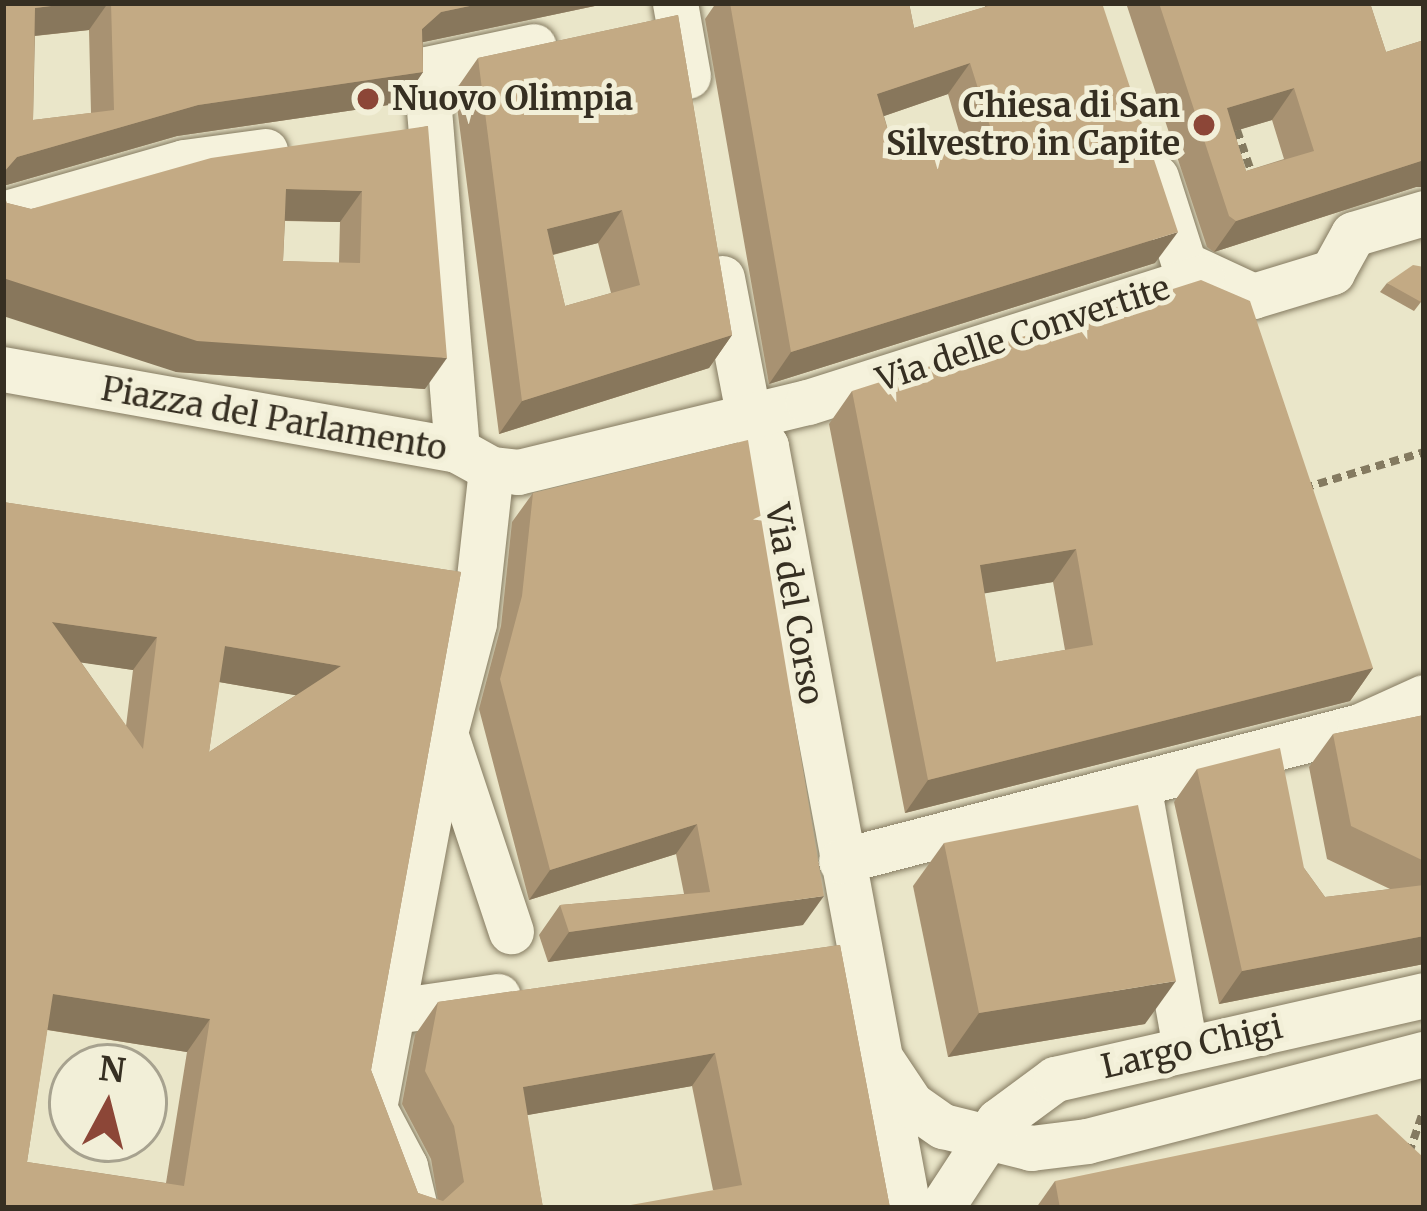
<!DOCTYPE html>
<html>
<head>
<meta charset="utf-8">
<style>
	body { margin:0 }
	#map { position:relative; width:1427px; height:1211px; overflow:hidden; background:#eae6c9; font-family:Merriweather,serif }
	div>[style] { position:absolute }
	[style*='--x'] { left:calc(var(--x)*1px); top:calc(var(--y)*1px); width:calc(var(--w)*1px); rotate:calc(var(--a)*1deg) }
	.path>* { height:8px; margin-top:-4px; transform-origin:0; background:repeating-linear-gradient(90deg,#847a60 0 9px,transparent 0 15px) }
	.roads { filter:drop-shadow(0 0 3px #847a60) drop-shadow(0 0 3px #847a60) }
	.minor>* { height:45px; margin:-22.5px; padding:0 22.5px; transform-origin:22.5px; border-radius:22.5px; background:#f5f2dc }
	.wall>* { inset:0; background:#a89272 }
	.shaded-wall>* { inset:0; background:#88775c }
	.building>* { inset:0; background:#c3aa84 }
	.dots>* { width:33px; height:33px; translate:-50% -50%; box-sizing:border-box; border:6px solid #f2efd8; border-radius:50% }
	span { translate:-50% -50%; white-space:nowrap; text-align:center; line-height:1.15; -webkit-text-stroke:10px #f2efd8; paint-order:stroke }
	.poi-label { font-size:33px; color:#362f22; font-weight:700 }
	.left { translate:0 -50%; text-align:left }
	.right { translate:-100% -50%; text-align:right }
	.street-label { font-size:33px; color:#362f22 }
	.frame { position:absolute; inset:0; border:6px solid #362f22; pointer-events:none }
	.north { position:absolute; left:48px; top:1043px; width:120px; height:120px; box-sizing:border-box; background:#f2efd8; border:3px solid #a7a28f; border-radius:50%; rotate:7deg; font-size:33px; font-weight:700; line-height:48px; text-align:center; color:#362f22 }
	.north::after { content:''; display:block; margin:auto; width:42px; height:54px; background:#8c4637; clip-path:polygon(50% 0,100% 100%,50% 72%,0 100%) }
</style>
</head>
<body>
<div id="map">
	<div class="path">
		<i style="--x:1237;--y:130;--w:46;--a:71.2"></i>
		<i style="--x:1304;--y:488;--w:125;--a:-16.7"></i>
		<i style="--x:1409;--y:1153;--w:40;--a:-71.1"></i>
	</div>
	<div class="roads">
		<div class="minor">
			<i style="--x:675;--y:3;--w:74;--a:79.9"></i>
			<i style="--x:1156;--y:177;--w:91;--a:72.2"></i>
			<i style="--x:1184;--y:264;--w:76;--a:24.9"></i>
			<i style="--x:1253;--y:296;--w:83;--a:-16.9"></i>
			<i style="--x:1332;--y:272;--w:43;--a:-61.1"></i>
			<i style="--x:1353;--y:234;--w:74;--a:-16.5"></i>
			<i style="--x:3;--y:214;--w:188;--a:-16"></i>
			<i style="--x:184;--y:162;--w:82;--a:-7.7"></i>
			<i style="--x:722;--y:278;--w:143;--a:79.1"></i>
			<i style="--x:749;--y:418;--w:33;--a:59"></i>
			<i style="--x:766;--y:446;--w:775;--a:79.44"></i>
			<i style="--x:3;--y:369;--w:461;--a:10.1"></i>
			<i style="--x:457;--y:450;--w:39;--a:29"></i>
			<i style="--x:491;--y:469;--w:27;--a:6"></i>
			<i style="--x:518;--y:472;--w:298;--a:-13.6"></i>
			<i style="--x:808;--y:402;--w:413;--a:-17.6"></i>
			<i style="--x:457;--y:450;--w:382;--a:-94.7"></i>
			<i style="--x:426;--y:69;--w:110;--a:-12"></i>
			<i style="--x:491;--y:469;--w:155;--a:96.3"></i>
			<i style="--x:474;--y:623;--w:114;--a:104.8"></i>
			<i style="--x:445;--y:733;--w:209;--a:71.6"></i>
			<i style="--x:1138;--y:784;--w:269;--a:79.9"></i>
			<i style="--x:841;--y:861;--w:536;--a:-14.58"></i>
			<i style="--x:1360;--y:726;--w:70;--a:-24.4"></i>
			<i style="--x:388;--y:1012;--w:111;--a:-8.3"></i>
			<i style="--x:883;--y:1062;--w:50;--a:56.3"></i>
			<i style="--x:911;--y:1104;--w:39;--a:35"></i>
			<i style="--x:943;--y:1126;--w:91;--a:14"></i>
			<i style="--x:1031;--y:1148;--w:56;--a:-7.1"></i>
			<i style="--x:1087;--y:1141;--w:348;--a:-14.5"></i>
			<i style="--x:415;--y:1208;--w:43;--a:-103.4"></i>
			<i style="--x:405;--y:1166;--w:66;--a:-118.1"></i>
			<i style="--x:374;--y:1108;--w:382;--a:-79.3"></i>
			<i style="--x:941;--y:1208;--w:104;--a:-56.8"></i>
			<i style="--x:998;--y:1121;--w:71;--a:-36.4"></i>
			<i style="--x:1055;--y:1079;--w:378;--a:-12.8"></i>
		</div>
	</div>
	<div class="wall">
		<i style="clip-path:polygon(evenodd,3px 3px,609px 3px,423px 42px,423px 72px,402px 103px,177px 136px,3px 186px,3px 3px,89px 30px,91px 113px,33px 120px,35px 36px,89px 30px)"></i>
		<i style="clip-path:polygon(evenodd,716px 3px,909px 3px,914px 28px,985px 7px,984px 3px,1102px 3px,1155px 263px,769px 384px,705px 19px,716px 3px,948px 94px,963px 145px,918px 159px,894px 151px,884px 116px,948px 94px)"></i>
		<i style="clip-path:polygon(evenodd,1126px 3px,1370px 3px,1386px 52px,1424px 40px,1424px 187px,1416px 187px,1214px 252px,1207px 247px,1126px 3px,1272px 120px,1284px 159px,1246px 171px,1234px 131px,1272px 120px)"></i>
		<i style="clip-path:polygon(evenodd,678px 15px,732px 335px,709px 368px,499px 434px,455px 91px,478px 58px,678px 15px,598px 243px,611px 293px,565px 306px,553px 255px,598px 243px)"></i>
		<i style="clip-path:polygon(evenodd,428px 126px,425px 389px,176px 372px,7px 203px,31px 209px,428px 126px,285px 221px,340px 222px,339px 263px,283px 261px,285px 221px)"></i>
		<i style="clip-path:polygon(1387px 283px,1424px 298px,1414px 311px,1380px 292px)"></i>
		<i style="clip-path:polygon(evenodd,852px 391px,1373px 668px,1350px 701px,905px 813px,829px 424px,852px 391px,1053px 582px,1065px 650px,996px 662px,984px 593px,1053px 582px)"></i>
		<i style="clip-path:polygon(533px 493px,803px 925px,548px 962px,539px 935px,560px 905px,684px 894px,676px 854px,529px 900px,479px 709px,501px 626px,512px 522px)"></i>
		<i style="clip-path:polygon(evenodd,3px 502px,461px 572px,371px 1070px,418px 1193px,438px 1200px,431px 1159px,402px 1104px,415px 1035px,438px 1002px,840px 945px,890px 1208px,713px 1190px,692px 1086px,527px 1115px,543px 1208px,3px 1208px,3px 502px,81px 662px,133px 670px,126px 726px,81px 662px,3px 502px,219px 682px,296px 695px,209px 752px,219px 682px,3px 502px,47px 1030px,187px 1052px,166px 1183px,27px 1162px,47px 1030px)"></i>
		<i style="clip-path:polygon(1424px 715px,1424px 964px,1219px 1004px,1174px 802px,1197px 769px,1304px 868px,1325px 897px,1390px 889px,1327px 859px,1309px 767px,1333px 734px)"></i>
		<i style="clip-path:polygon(944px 843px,1145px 1024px,948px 1057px,913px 886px)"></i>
		<i style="clip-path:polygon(1055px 1181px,1424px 1208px,1036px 1208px)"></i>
	</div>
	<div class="shaded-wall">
		<i style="clip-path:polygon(75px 3px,108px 3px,89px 30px,14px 38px,35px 8px)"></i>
		<i style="clip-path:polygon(484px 3px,609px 3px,419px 43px,422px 29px,441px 12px)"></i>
		<i style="clip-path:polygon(970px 63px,948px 94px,855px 126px,877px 94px)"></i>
		<i style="clip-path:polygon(423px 72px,402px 103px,177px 136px,3px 186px,3px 173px,17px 157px,198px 105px)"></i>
		<i style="clip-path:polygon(1294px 88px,1272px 120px,1205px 140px,1227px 108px)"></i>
		<i style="clip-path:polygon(1424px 160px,1424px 187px,1416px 187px,1214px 252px,1236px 221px)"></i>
		<i style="clip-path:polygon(286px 189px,362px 191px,340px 222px,264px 220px)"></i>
		<i style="clip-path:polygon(622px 210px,598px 243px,524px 262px,547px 229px)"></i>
		<i style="clip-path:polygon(1178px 232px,1155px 263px,769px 384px,791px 352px)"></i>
		<i style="clip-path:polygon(3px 278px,447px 358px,425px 389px,176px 372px,3px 316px)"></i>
		<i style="clip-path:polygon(732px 335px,709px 368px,499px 434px,522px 401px)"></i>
		<i style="clip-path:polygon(1076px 549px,1053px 582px,957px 598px,980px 565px)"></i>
		<i style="clip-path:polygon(52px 622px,157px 637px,133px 670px,29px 655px)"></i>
		<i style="clip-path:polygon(225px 646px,341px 666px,317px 699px,202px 679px)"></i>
		<i style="clip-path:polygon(1373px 668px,1350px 701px,905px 813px,928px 780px)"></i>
		<i style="clip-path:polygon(697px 824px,676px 854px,529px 900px,550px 870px)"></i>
		<i style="clip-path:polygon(824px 896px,803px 925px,548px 962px,569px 932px)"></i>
		<i style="clip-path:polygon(1424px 936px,1424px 964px,1219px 1004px,1242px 971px)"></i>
		<i style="clip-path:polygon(1176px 981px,1145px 1024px,948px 1057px,979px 1013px)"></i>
		<i style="clip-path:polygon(53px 994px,210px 1019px,187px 1052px,30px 1027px)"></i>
		<i style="clip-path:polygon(715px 1053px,692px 1086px,500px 1120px,523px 1087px)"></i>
	</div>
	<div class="building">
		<i style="clip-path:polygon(3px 3px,75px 3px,35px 8px,33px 120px,114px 110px,111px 3px,484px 3px,441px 12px,422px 29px,423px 72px,198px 105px,17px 157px,3px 173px)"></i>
		<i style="clip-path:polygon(evenodd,730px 3px,909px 3px,914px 28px,998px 3px,1102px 3px,1178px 232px,791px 352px,730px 3px,970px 63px,993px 136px,918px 159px,913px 147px,894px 151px,877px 94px,970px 63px)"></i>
		<i style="clip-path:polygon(evenodd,1159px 3px,1370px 3px,1386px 52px,1424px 40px,1424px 160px,1236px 221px,1229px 216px,1159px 3px,1294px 88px,1314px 151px,1246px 171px,1227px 108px,1294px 88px)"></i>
		<i style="clip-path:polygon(evenodd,678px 15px,732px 335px,522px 401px,478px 58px,678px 15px,622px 210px,640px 285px,565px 306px,547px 229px,622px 210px)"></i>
		<i style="clip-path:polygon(evenodd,428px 126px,447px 358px,197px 341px,3px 278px,3px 192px,7px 203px,31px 209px,211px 158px,428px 126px,286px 189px,362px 191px,360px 263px,283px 261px,286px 189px)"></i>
		<i style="clip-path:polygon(1413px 265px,1424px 267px,1424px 298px,1421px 302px,1387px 283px)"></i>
		<i style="clip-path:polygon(evenodd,1201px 280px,1250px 301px,1373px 668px,928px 780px,852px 391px,1201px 280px,1076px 549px,1093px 645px,996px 662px,980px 565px,1076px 549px)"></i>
		<i style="clip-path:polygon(748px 440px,824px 896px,569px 932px,560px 905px,710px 892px,697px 824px,550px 870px,500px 679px,522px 596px,533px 493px)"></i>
		<i style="clip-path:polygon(evenodd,3px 502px,461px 572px,371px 1070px,418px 1193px,443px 1201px,464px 1182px,454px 1126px,425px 1071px,438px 1002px,840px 945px,890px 1208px,614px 1208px,742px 1185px,715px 1053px,523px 1087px,543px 1208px,3px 1208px,3px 502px,52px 622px,157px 637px,143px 749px,52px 622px,3px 502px,225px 646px,341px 666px,209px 752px,225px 646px,3px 502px,53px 994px,210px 1019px,184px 1186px,27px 1162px,53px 994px)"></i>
		<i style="clip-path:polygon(1424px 715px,1424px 861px,1351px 826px,1333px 734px)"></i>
		<i style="clip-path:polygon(1280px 748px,1304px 868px,1325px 897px,1424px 885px,1424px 936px,1242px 971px,1197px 769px)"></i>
		<i style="clip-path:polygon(1138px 805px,1176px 981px,979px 1013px,944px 843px)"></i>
		<i style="clip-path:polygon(1377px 1114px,1424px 1158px,1424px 1208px,1060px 1208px,1055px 1181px)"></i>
	</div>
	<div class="dots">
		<i style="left:368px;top:99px;background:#8c4637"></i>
		<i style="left:1204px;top:125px;background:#8c4637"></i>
	</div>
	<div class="poi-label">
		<span class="left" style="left:392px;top:99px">Nuovo Olimpia</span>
		<span class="right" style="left:1180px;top:125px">Chiesa di San<br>Silvestro in Capite</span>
	</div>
	<div class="street-label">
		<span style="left:1023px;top:334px;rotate:-18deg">Via delle Convertite</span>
		<span style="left:274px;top:419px;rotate:10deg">Piazza del Parlamento</span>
		<span style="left:794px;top:604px;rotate:80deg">Via del Corso</span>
		<span style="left:1192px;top:1047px;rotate:-13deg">Largo Chigi</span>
	</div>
	<div class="frame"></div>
	<div class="north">N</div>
</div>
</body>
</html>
